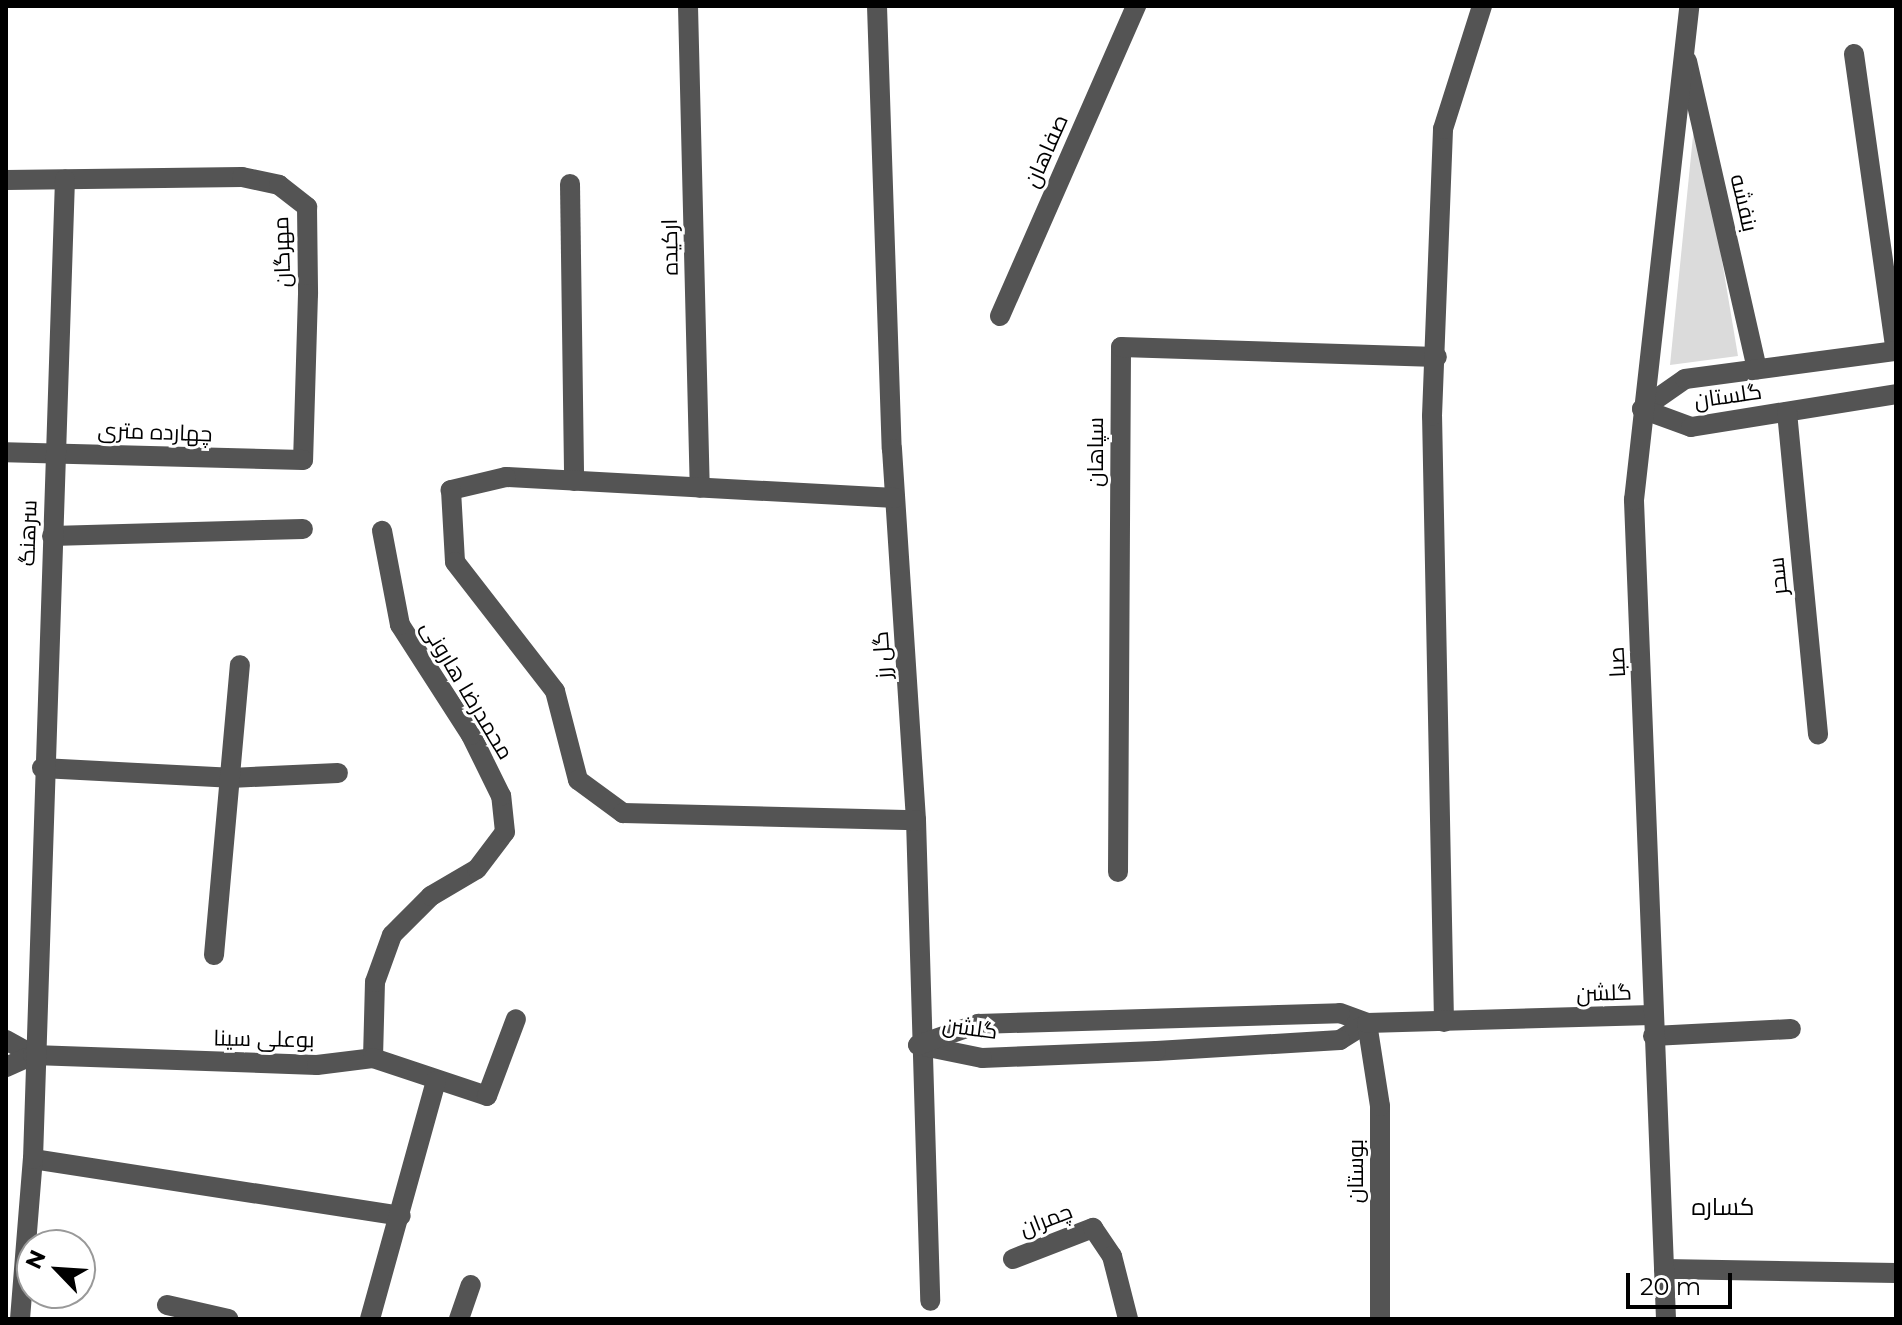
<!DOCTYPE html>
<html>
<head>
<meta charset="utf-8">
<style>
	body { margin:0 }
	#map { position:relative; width:1902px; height:1325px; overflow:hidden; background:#fff; font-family:Montserrat,Cairo,sans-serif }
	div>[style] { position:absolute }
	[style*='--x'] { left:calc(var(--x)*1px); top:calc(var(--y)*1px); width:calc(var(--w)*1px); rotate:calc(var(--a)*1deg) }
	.green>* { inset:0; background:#dbdbdb }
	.minor>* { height:20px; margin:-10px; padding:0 10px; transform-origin:10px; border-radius:10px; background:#545454 }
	span { translate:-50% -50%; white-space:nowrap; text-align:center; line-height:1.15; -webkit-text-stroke:6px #fff; paint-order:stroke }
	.street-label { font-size:22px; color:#000 }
	.neighbourhood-label { font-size:24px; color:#000 }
	.frame { position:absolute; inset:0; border:8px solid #000; pointer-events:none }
	.north { position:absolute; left:16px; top:1229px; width:80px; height:80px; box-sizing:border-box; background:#fff; border:2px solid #999; border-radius:50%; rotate:295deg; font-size:22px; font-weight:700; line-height:32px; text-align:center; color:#000 }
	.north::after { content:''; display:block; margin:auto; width:28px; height:36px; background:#000; clip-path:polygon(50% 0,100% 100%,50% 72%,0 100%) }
	.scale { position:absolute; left:1626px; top:1273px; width:106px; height:36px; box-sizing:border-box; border:4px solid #000; border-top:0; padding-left:10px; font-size:24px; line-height:28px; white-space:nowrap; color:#000; -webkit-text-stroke:6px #fff; paint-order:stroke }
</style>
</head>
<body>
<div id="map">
	<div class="green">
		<i style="clip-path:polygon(1696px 106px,1738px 356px,1670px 365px)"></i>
	</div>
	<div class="minor">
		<i style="--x:688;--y:6;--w:482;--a:88.6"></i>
		<i style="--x:877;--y:6;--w:443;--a:88.1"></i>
		<i style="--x:892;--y:449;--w:372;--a:86.3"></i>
		<i style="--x:916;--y:820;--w:481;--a:88.3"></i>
		<i style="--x:1854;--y:54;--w:300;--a:82"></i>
		<i style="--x:1687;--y:61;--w:316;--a:77.2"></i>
		<i style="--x:6;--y:180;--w:236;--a:-0.7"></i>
		<i style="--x:242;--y:177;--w:38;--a:12"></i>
		<i style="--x:279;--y:185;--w:36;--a:38"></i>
		<i style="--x:307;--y:207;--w:87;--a:89.3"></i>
		<i style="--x:308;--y:294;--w:166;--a:91.7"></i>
		<i style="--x:303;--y:460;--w:297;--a:-178.5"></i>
		<i style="--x:570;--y:184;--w:297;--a:89.2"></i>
		<i style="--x:1000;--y:316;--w:339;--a:-66.3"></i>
		<i style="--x:1642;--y:409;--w:52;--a:-34.9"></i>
		<i style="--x:1685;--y:379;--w:213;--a:-7.6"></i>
		<i style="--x:1642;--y:409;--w:52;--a:20.2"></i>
		<i style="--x:1691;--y:427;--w:208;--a:-9.1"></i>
		<i style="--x:1787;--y:412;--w:324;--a:84.5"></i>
		<i style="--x:895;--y:498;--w:390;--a:-176.9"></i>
		<i style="--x:506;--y:477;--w:57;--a:166.7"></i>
		<i style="--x:451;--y:490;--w:72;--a:86.8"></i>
		<i style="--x:455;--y:562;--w:163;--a:52.2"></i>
		<i style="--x:555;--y:691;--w:92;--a:75.5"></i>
		<i style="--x:578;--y:780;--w:56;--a:36.3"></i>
		<i style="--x:623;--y:813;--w:293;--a:1.4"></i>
		<i style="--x:52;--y:536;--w:251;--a:-1.6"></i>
		<i style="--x:42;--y:768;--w:188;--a:3"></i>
		<i style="--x:230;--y:778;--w:108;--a:-2.7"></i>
		<i style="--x:1118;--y:872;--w:525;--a:-89.67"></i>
		<i style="--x:1121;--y:347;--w:316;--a:1.8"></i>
		<i style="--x:214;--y:955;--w:291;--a:-84.9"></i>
		<i style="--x:1340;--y:1013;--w:29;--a:20"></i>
		<i style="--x:1367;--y:1023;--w:32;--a:148"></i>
		<i style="--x:1340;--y:1040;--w:184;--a:176.6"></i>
		<i style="--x:1156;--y:1051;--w:174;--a:177.7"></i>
		<i style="--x:982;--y:1058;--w:65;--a:-168.5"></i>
		<i style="--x:918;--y:1045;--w:64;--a:-19.3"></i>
		<i style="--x:978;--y:1024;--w:362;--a:-1.7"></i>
		<i style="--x:1444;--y:1022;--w:606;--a:-91.13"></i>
		<i style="--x:1432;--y:416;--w:287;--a:-87.8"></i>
		<i style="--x:1443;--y:129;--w:129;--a:-72.4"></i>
		<i style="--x:1653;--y:1036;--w:138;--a:-2.9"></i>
		<i style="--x:6;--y:1040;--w:31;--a:29"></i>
		<i style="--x:373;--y:1058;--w:76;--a:-88.5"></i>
		<i style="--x:375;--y:982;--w:50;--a:-70.1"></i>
		<i style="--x:392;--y:935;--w:55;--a:-45"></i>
		<i style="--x:431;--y:896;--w:53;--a:-30.4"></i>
		<i style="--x:477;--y:869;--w:46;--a:-52.9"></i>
		<i style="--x:505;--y:832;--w:36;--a:-96"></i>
		<i style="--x:501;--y:796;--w:68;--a:-116.2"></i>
		<i style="--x:471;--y:735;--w:131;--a:-122.8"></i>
		<i style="--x:400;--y:625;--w:96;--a:-100.8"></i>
		<i style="--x:6;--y:1067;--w:30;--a:-24"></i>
		<i style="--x:33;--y:1055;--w:284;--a:2"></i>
		<i style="--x:317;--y:1065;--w:56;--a:-7.1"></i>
		<i style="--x:373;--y:1058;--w:120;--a:18.4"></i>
		<i style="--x:487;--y:1096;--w:82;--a:-69.4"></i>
		<i style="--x:33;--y:1159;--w:372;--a:8.8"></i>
		<i style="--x:1013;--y:1259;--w:86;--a:-21.2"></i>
		<i style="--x:1093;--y:1228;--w:34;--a:56"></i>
		<i style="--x:1112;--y:1256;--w:65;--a:75.7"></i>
		<i style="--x:1664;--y:1269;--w:232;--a:1"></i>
		<i style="--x:167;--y:1305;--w:63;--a:12.9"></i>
		<i style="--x:20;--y:1319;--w:161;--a:-85.4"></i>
		<i style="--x:33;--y:1159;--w:980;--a:-88.13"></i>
		<i style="--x:370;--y:1319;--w:247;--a:-74.5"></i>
		<i style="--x:459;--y:1319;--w:36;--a:-71"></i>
		<i style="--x:1380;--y:1319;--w:213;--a:-90"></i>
		<i style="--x:1380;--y:1106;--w:84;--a:-98.9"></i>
		<i style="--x:1367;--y:1023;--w:285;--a:-1.6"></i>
		<i style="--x:1666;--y:1319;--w:820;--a:-92.24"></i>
		<i style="--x:1634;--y:500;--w:497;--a:-83.6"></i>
	</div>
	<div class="street-label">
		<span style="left:1046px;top:151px;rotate:-66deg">صفاهان</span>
		<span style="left:1744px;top:203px;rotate:77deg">بنفشه</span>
		<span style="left:670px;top:247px;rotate:-91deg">ارکیده</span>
		<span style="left:282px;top:252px;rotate:-92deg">مهرگان</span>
		<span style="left:1728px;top:396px;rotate:-8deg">گلستان</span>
		<span style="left:155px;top:432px;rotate:2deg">چهارده متری</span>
		<span style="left:1096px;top:452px;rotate:-90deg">سپاهان</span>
		<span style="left:28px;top:533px;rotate:-88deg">سرهنگ</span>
		<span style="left:1778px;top:576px;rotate:-96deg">سحر</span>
		<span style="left:882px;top:655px;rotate:-94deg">گل رز</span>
		<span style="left:1617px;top:662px;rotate:-93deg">صبا</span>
		<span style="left:467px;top:690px;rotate:59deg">محمدرضا هارونی</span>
		<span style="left:1604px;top:993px;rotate:-2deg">گلشن</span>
		<span style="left:970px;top:1028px;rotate:8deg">گلشن</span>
		<span style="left:264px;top:1039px;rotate:1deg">بوعلی سینا</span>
		<span style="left:1356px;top:1171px;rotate:-90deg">بوستان</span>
		<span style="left:1046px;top:1220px;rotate:-21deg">چمران</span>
	</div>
	<div class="neighbourhood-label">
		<span style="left:1723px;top:1207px">کساره</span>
	</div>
	<div class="frame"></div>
	<div class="north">N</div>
	<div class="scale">20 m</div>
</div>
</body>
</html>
